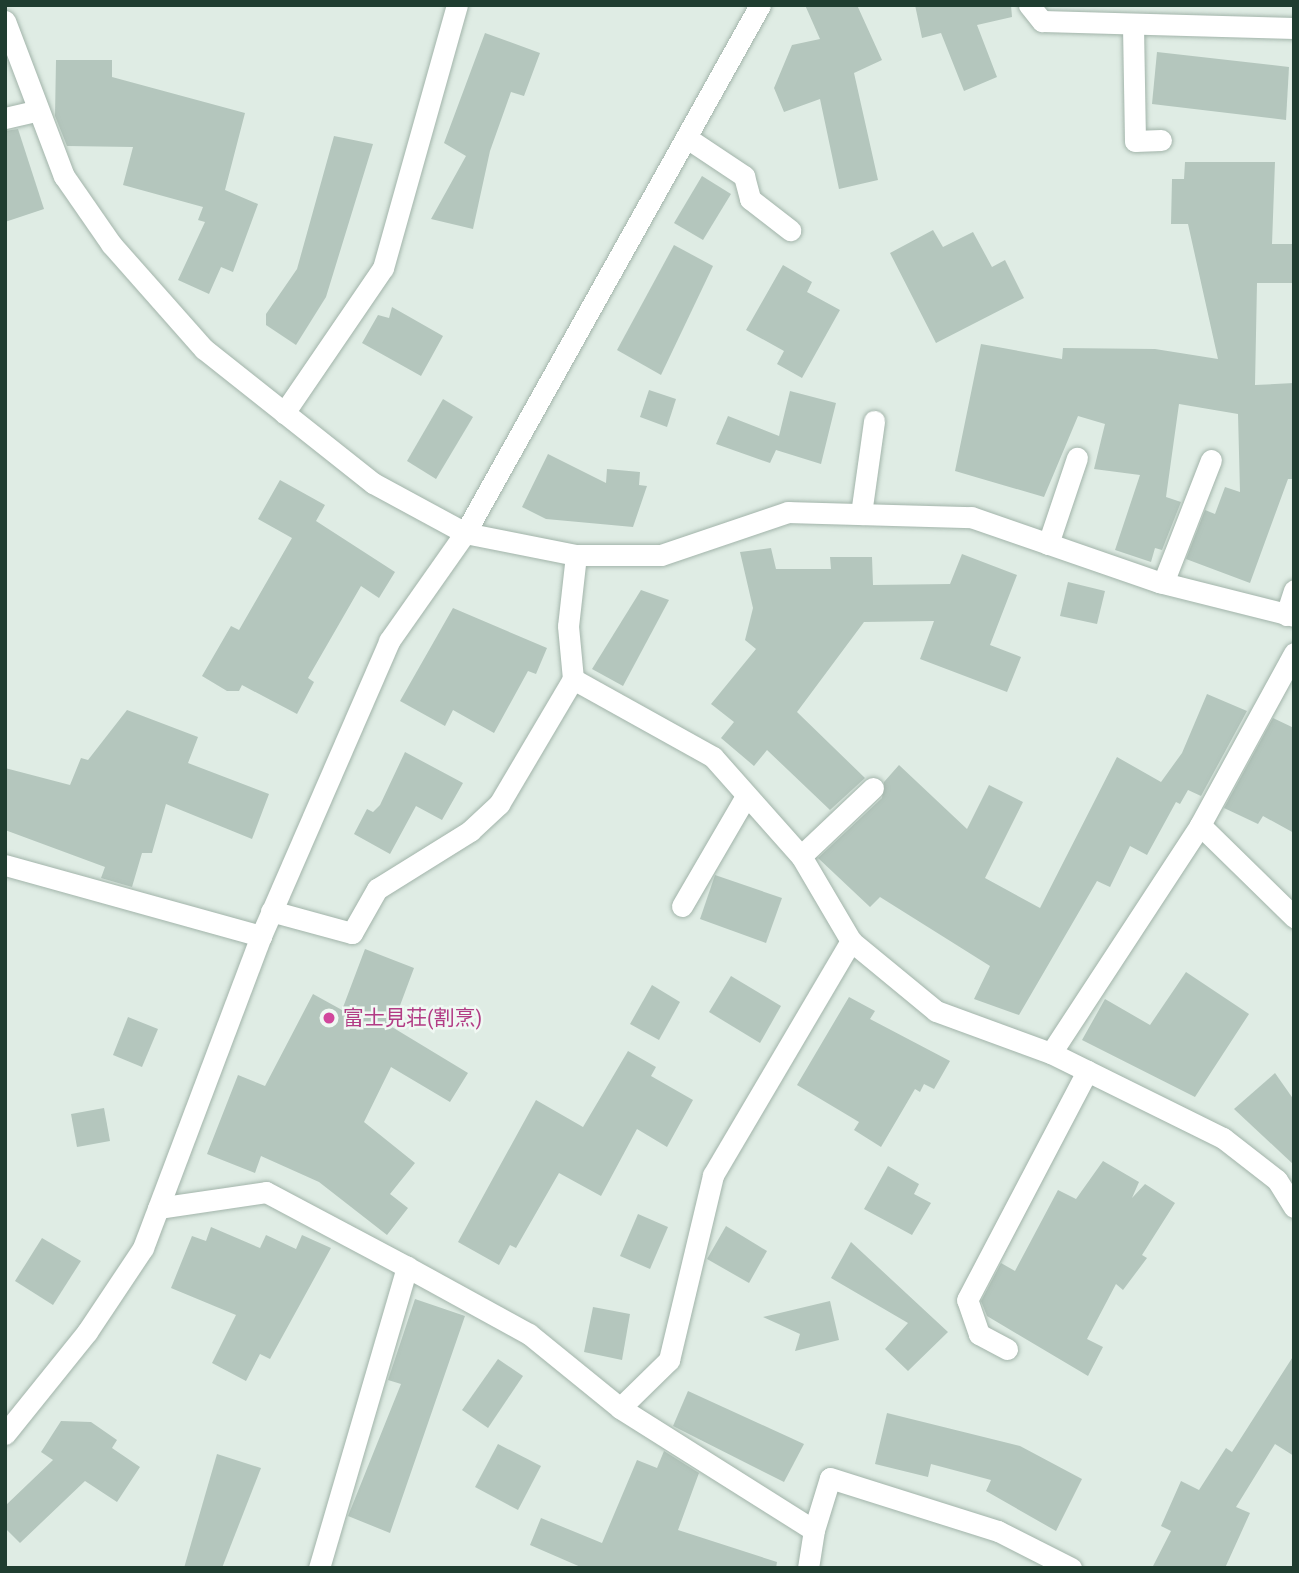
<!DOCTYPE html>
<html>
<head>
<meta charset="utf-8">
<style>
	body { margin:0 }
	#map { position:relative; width:1299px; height:1573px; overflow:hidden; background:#dfece4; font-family:"Roboto Condensed","Noto Sans JP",sans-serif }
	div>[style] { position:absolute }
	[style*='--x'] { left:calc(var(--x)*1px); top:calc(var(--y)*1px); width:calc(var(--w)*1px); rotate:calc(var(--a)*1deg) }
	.building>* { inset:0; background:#b4c6bd }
	.roads { filter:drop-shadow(0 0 2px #a2b4aa) drop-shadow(0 0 2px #a2b4aa) }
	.minor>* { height:21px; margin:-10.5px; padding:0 10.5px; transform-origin:10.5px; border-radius:10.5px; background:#fff }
	.dots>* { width:19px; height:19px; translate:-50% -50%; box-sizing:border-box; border:4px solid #f0f8f3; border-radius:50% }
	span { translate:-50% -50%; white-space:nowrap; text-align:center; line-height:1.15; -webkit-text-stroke:5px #f0f8f3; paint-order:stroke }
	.hotel-label { font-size:21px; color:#b23c85 }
	.left { translate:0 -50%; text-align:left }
	.frame { position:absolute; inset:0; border:7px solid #1f3d30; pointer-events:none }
</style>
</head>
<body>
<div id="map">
	<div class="building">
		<i style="clip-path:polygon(805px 5px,857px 5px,882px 60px,854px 73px,878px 180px,839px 189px,820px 99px,784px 112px,774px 88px,792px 45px,820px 39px)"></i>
		<i style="clip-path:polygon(915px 5px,1011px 5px,1012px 17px,977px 25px,997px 77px,964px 91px,941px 33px,922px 38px)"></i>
		<i style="clip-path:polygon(485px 33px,540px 53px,524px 96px,511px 92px,490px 151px,473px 229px,431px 219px,466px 156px,444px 143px)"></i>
		<i style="clip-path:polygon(1157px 52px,1289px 67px,1286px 120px,1152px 104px)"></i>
		<i style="clip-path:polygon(56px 60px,112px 60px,112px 77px,245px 113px,225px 190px,258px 204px,233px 272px,221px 267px,209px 294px,178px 280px,205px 222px,198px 220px,203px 207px,123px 185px,133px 147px,67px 146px,55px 116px)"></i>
		<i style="clip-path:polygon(18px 129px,44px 209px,5px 222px,5px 131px)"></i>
		<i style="clip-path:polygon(334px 136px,373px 144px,326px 297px,296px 345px,266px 325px,266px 314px,297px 269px)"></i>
		<i style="clip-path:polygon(1185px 162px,1275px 162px,1272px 244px,1294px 244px,1294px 283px,1257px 283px,1255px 385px,1294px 383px,1294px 479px,1288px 479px,1250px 583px,1186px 559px,1205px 510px,1215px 514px,1225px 487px,1240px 492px,1238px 414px,1179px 404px,1166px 497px,1181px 502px,1162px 550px,1155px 548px,1151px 562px,1115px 550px,1140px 475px,1094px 469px,1105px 424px,1078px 416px,1044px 497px,955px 471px,981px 344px,1062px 359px,1063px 348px,1155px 349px,1218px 359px,1188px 224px,1171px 224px,1172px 179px,1184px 179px)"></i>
		<i style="clip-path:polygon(702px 176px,731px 194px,703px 240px,674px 223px)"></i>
		<i style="clip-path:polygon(933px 230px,943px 247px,973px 232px,992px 267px,1005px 260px,1024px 298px,936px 343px,890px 253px)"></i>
		<i style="clip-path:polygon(674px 245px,713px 266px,661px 375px,617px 350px)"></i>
		<i style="clip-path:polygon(783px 265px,812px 282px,807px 292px,840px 310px,802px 378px,777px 364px,784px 351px,746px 330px)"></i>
		<i style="clip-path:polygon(392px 307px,443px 336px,421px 376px,362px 343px,378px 315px,389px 318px)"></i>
		<i style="clip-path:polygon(649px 390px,676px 399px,667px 427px,640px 417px)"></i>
		<i style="clip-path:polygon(790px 391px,836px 403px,821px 464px,776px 450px,770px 463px,716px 444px,728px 416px,779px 436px)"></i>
		<i style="clip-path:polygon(443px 399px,473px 417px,436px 479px,407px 461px)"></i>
		<i style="clip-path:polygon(548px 454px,606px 483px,607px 469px,640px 472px,639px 485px,647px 486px,633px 527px,546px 519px,522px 507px)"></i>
		<i style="clip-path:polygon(280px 480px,325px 505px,316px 521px,395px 572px,379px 598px,361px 586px,308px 678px,314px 682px,297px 714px,242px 685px,239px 691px,227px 691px,202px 676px,231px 626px,239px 630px,292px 538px,258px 519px)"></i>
		<i style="clip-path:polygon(771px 548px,776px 569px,831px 569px,830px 557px,872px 557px,873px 585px,950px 584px,962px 554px,1017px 575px,990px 645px,1021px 657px,1007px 692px,920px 659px,934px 621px,864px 622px,797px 712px,865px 778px,830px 810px,767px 750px,754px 766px,721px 738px,734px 722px,711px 704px,756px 649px,745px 640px,753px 608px,740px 552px)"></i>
		<i style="clip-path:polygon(1068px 582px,1105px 591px,1097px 624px,1060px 616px)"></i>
		<i style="clip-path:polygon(641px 590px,669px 600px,623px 686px,592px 669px)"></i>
		<i style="clip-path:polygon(453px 608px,547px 648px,536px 674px,528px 671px,494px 733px,453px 710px,445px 726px,400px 701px)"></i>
		<i style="clip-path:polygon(1207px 694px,1247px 711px,1201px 796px,1188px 790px,1180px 804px,1176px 802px,1147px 855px,1130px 846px,1110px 887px,1097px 881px,1019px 1015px,974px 999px,990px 966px,880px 897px,870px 907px,818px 858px,882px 798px,884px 782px,899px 765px,967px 829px,989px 785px,1023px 802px,985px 878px,1040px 908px,1117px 757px,1161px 782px,1182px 753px)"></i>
		<i style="clip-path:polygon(127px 710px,198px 737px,188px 763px,269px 794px,252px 839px,166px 804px,152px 853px,142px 853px,132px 887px,101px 878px,105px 867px,5px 830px,5px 768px,70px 785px,81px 758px,88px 760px)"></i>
		<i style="clip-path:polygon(1273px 718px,1294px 728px,1294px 833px,1263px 816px,1258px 824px,1224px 808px)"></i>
		<i style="clip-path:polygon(405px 752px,463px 783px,442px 820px,416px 806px,390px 854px,354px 834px,367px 809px,373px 812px,380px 805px)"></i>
		<i style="clip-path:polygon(715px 875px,782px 898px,766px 943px,700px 919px)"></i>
		<i style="clip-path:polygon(365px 949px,414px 968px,392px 1027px,468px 1073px,450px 1102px,391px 1067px,364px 1122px,415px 1163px,390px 1194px,408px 1208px,387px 1235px,319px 1182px,261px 1156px,255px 1173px,207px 1154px,238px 1075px,265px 1086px,313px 994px,342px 1010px)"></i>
		<i style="clip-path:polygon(1186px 972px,1249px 1014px,1195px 1097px,1082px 1040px,1105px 999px,1150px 1025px)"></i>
		<i style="clip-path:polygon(731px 976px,781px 1006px,760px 1043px,709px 1012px)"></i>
		<i style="clip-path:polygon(652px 985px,680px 1002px,659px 1040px,630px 1024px)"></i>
		<i style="clip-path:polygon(849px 997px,875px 1011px,870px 1019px,950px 1061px,934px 1089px,924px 1084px,920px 1092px,915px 1089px,881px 1147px,854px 1130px,859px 1122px,797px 1085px)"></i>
		<i style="clip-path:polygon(128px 1017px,158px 1029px,142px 1067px,113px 1055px)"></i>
		<i style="clip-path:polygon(628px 1051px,656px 1067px,651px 1076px,693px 1100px,667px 1147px,637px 1129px,601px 1196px,559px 1173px,516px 1248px,510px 1245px,499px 1265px,458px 1242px,536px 1100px,583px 1127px)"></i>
		<i style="clip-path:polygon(1275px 1073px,1294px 1100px,1294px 1165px,1234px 1109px)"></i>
		<i style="clip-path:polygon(104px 1108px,110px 1141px,77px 1147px,71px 1114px)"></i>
		<i style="clip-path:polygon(1103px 1161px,1139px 1182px,1132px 1198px,1145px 1184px,1175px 1203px,1142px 1255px,1147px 1258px,1123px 1290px,1116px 1284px,1087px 1339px,1103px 1347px,1088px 1376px,987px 1316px,981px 1301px,1001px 1263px,1015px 1271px,1058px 1190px,1076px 1199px)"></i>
		<i style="clip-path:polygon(888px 1166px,919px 1184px,914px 1194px,931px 1203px,912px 1235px,864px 1209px)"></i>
		<i style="clip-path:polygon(638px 1214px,668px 1227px,650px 1269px,620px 1256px)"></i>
		<i style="clip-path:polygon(726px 1226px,767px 1251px,749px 1283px,707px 1259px)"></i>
		<i style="clip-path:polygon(211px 1227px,260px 1248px,266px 1235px,296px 1249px,302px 1235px,331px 1248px,270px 1359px,260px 1354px,246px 1381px,212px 1363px,236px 1315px,171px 1288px,192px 1236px,206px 1241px)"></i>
		<i style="clip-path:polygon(42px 1238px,81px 1261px,53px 1305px,15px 1281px)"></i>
		<i style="clip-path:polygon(851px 1242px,948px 1332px,908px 1371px,885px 1349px,908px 1323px,831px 1278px)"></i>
		<i style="clip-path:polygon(415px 1299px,465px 1316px,390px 1533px,348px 1516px,401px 1384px,388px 1380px)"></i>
		<i style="clip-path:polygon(830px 1301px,839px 1340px,795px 1351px,800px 1334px,763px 1317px)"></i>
		<i style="clip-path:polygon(593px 1307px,630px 1314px,622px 1360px,584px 1352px)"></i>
		<i style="clip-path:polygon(1294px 1355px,1294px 1456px,1275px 1444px,1236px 1507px,1250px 1513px,1225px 1568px,1152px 1568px,1171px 1531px,1161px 1526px,1181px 1481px,1199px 1490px,1226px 1448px,1232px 1452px)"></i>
		<i style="clip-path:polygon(498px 1359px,523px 1376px,488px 1428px,462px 1410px)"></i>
		<i style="clip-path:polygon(688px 1391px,804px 1444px,784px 1482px,673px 1426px)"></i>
		<i style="clip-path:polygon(887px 1413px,1020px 1446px,1082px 1479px,1056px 1531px,986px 1491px,991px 1480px,931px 1464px,928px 1477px,875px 1464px)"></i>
		<i style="clip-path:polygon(61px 1421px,91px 1422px,117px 1440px,112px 1448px,140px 1467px,117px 1502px,85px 1481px,20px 1543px,5px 1528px,5px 1506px,53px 1460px,41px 1452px)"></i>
		<i style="clip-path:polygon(498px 1444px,541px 1466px,518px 1510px,475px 1487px)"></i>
		<i style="clip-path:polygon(664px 1451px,699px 1473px,678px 1530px,777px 1562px,776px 1568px,583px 1568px,530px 1545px,541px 1518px,602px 1543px,637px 1460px,657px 1468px)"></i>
		<i style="clip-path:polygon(217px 1454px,261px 1468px,222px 1568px,184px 1568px)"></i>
	</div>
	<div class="roads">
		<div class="minor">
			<i style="--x:1029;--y:5;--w:21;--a:51"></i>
			<i style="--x:1042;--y:21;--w:252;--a:1.6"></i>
			<i style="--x:5;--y:21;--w:166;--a:69.2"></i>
			<i style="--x:64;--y:176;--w:83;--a:55.3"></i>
			<i style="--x:111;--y:244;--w:140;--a:48.5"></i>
			<i style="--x:204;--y:349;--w:216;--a:38.4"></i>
			<i style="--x:373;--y:483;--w:105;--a:28.5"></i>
			<i style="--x:465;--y:533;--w:113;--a:11.2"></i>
			<i style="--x:576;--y:555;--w:85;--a:0"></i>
			<i style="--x:661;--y:555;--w:134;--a:-18.7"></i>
			<i style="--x:788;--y:512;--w:183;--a:1.6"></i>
			<i style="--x:971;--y:517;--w:199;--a:19.1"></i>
			<i style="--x:1159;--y:582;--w:139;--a:14.1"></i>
			<i style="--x:1133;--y:26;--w:115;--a:89"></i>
			<i style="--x:1135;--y:141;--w:26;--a:-2"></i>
			<i style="--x:5;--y:118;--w:31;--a:-13"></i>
			<i style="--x:687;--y:138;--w:69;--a:33.7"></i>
			<i style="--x:744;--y:176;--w:24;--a:75"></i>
			<i style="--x:750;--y:199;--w:51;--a:37.8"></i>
			<i style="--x:284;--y:413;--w:176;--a:-55.7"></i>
			<i style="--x:383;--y:268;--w:273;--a:-74.3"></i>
			<i style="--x:861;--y:514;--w:94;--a:-82"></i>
			<i style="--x:1048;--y:544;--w:91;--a:-71.4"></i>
			<i style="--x:576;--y:555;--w:71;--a:96.4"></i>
			<i style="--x:568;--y:626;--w:53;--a:84.6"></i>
			<i style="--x:573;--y:679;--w:160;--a:29.1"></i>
			<i style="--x:713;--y:757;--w:132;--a:48.4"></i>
			<i style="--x:801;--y:856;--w:99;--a:59.5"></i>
			<i style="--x:851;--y:941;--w:110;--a:39.5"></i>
			<i style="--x:936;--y:1011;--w:122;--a:20.1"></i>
			<i style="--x:1051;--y:1053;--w:192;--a:26.3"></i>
			<i style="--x:1223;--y:1138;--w:68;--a:37.9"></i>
			<i style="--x:1277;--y:1180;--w:32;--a:58"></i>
			<i style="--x:1163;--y:583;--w:132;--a:-68.7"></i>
			<i style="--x:1286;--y:615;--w:26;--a:-72"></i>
			<i style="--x:1200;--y:825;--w:196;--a:-61.3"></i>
			<i style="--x:801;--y:856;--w:99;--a:-43.4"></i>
			<i style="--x:5;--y:865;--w:266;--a:15.5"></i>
			<i style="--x:682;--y:906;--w:127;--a:-59.8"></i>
			<i style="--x:271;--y:911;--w:84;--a:15.2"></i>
			<i style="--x:352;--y:933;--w:51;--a:-60.4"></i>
			<i style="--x:377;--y:889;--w:110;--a:-31.9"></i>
			<i style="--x:470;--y:831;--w:40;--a:-43"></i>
			<i style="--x:499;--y:804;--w:145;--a:-59.4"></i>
			<i style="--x:1051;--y:1053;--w:272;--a:-56.8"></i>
			<i style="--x:1200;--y:825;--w:132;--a:44.4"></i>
			<i style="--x:158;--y:1208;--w:109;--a:-8.4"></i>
			<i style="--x:266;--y:1192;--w:160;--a:28"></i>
			<i style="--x:407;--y:1267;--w:139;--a:28.8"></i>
			<i style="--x:529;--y:1334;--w:117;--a:39.1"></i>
			<i style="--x:620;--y:1408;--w:229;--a:32.2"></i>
			<i style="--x:814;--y:1530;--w:38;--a:99"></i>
			<i style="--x:1007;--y:1349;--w:32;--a:-152"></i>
			<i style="--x:979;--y:1334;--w:36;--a:-109"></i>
			<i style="--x:967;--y:1300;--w:259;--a:-62.3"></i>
			<i style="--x:620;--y:1408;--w:69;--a:-44.4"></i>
			<i style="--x:669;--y:1360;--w:190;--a:-76.6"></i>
			<i style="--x:713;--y:1175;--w:272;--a:-59.5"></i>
			<i style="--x:5;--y:1434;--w:131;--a:-51.2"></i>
			<i style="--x:87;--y:1332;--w:101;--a:-56.3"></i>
			<i style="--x:143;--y:1248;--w:334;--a:-69.3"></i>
			<i style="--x:261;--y:936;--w:322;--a:-66.5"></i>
			<i style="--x:389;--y:641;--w:132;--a:-54.9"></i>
			<i style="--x:465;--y:533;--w:605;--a:-60.81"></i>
			<i style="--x:814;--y:1530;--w:54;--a:-72.9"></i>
			<i style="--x:830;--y:1478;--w:176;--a:17.5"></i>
			<i style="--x:998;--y:1531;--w:82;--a:26.9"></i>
			<i style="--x:319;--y:1568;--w:314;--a:-73.7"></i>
		</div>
	</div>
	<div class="dots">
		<i style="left:329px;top:1018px;background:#d1479c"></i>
	</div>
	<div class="hotel-label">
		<span class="left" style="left:343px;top:1018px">富士見荘(割烹)</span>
	</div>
	<div class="frame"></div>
</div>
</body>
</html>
